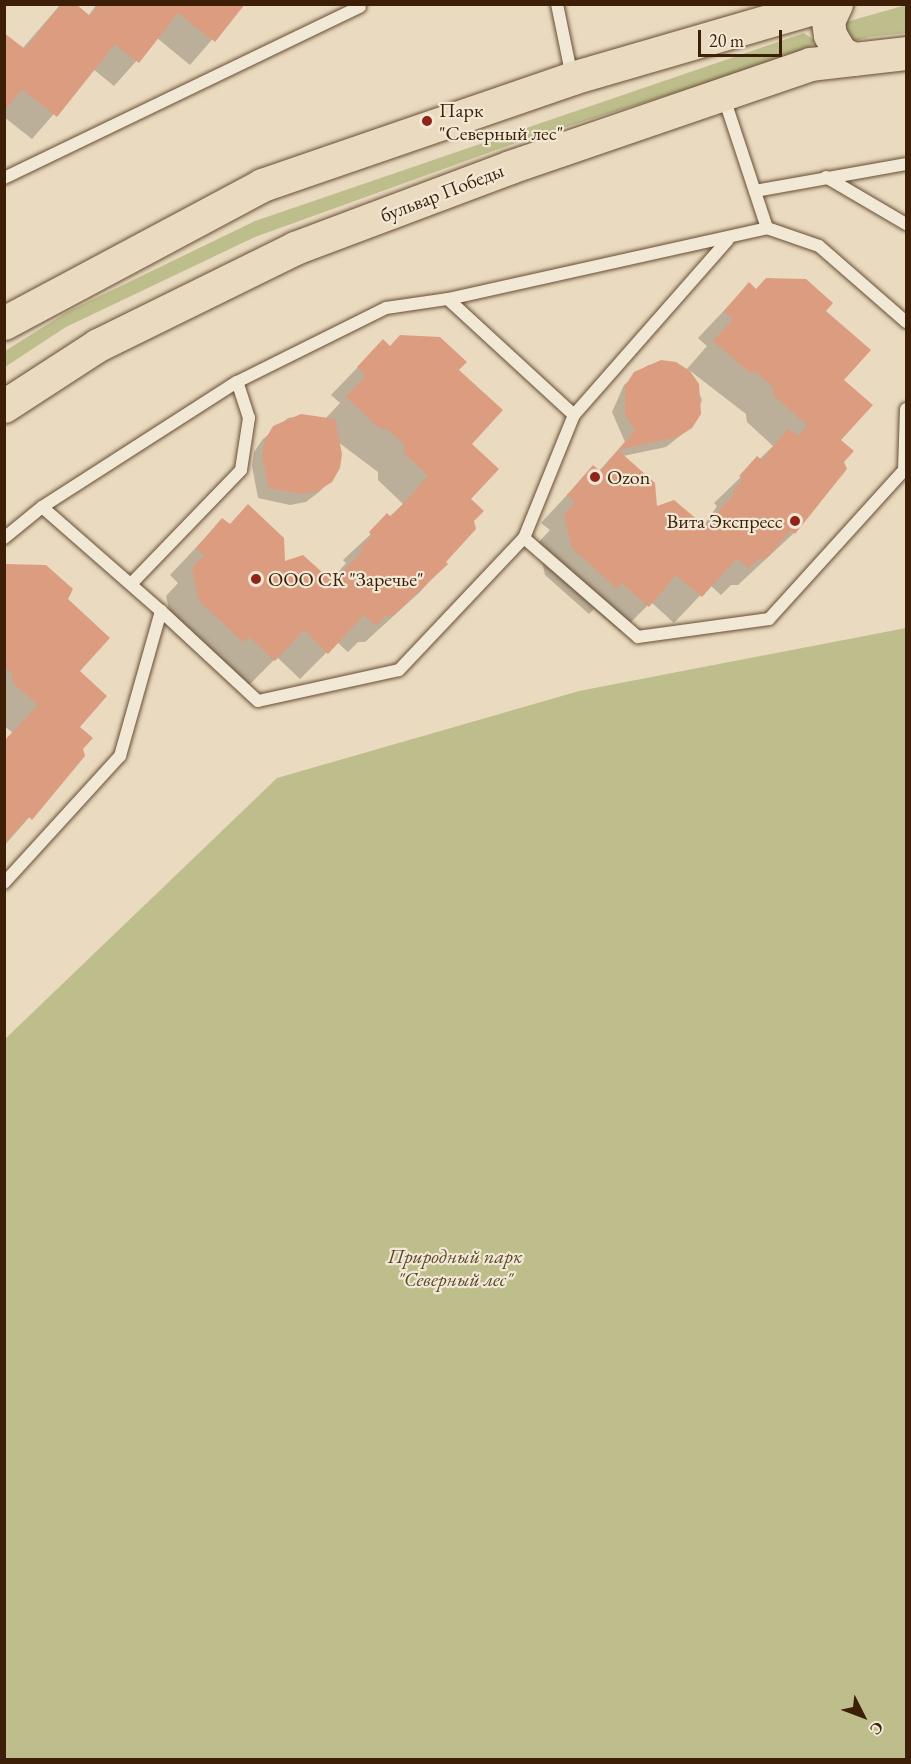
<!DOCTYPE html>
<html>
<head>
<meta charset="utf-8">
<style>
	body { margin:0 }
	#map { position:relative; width:911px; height:1764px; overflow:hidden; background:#eadbc0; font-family:"EB Garamond",serif }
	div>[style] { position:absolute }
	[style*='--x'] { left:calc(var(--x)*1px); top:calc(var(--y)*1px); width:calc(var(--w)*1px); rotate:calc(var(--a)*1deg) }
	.green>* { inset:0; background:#bebe8d }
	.shadow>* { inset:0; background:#0003 }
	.building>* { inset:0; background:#dc9c7f }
	.roads { filter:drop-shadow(0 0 2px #684e34) drop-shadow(0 0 2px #684e34) }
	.lane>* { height:12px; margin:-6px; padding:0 6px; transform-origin:6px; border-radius:6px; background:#f1e8d6 }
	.primary>* { height:33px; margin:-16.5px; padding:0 16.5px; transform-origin:16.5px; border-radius:16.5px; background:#eadbc0 }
	.dots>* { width:16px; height:16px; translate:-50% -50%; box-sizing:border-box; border:3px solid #f1e8d6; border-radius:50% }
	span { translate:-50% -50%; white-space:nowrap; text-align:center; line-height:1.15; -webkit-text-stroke:4.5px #f1e8d6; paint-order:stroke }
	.poi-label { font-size:20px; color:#3c1f06 }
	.left { translate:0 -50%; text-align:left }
	.right { translate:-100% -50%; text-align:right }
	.street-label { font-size:20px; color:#3c1f06 }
	.park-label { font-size:20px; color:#5c4728; font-style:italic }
	.frame { position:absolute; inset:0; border:6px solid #3c1f06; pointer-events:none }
	.north { position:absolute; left:833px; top:1686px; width:60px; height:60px; -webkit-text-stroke:4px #f1e8d6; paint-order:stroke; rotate:132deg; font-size:16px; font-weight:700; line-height:24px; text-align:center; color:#3c1f06 }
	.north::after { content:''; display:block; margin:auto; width:21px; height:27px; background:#3c1f06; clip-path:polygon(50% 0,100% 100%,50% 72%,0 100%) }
	.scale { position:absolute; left:698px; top:30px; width:84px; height:27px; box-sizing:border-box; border:3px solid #3c1f06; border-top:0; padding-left:8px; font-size:18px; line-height:21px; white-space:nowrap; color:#3c1f06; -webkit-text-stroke:4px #f1e8d6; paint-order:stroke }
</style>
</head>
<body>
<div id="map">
	<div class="green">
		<i style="clip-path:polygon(906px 5px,906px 33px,869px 37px,845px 44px,846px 22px)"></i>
		<i style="clip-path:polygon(804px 33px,815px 41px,807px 52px,524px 140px,255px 237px,66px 327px,5px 367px,5px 351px,67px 312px,255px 221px)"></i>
		<i style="clip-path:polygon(906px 628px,906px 1759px,5px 1759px,5px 1039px,277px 778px,579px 691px)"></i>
	</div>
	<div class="shadow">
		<i style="clip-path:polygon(61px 4px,88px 16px,97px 4px,243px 4px,190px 65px,157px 38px,114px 86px,93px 69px,32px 139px,4px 117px,4px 35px,22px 49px)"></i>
		<i style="clip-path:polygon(evenodd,749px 284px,756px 290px,824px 311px,842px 380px,839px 440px,845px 469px,794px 533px,738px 585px,731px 585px,721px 595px,710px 585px,674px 623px,651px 602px,621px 632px,594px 609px,589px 614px,545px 575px,538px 543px,550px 530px,541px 523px,593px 467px,599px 471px,625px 442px,612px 412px,624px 385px,648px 365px,675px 364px,686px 370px,707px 346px,698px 338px,749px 284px,689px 370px,746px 414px,747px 422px,773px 446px,714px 503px,717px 506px,703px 527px,656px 508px,623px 456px,666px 447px,691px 427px,702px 400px,689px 370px)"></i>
		<i style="clip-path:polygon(383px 341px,390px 348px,457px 370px,470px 444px,469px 499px,475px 528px,421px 591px,365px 642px,358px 642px,348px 652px,337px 642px,300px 679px,277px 657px,247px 687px,173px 628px,166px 596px,178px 583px,170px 575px,222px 520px,283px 563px,332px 584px,337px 578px,335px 576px,346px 563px,343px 560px,403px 504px,378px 480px,378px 472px,338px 442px,330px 481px,319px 492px,306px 502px,290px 505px,258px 498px,252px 466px,254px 452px,263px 439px,288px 418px,301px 416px,325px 419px,340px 403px,331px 395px)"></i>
		<i style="clip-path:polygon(4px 567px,66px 599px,78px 671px,78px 727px,83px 756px,4px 846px,4px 741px,13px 733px,4px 726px)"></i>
	</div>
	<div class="building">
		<i style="clip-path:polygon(61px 4px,76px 4px,90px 16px,99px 4px,245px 4px,215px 42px,178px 13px,139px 63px,115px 44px,57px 117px,22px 89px,4px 111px,4px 33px,25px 49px)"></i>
		<i style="clip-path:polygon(766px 278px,806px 279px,833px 303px,826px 311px,871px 350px,844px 380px,873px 405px,841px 440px,854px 451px,844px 462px,847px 469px,795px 534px,791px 530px,766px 559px,758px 559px,749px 569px,737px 558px,702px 597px,676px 575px,649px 607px,622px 583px,617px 589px,572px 548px,564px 515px,575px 502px,567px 495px,593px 465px,600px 471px,618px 450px,655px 483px,657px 506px,674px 500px,705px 526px,734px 494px,732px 492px,743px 479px,739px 476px,757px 456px,762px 460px,788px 429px,799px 436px,807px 425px,773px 395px,773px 387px,756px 372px,749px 372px,713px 341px,733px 319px,724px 311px,749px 282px,756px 289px)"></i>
		<i style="clip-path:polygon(400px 335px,440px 337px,467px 362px,459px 370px,503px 410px,472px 444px,499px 469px,471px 499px,484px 511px,474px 521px,476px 529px,446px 562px,448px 564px,393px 616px,385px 616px,376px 626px,364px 615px,328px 654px,304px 630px,275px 661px,249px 637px,243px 642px,199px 601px,192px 568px,204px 555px,196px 548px,222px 518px,230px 524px,248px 504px,284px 538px,285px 561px,303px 555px,333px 582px,363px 550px,360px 548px,372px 536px,369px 532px,387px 513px,391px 517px,428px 476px,404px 453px,404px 444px,387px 429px,380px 429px,346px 397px,366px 375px,357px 367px,383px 339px,390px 346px)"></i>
		<i style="clip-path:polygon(661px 360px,676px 362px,690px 371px,699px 384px,701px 414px,692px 428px,678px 437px,618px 450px,635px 430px,625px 415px,625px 386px,634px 372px)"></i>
		<i style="clip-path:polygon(301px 414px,335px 419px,342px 454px,340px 468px,332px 482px,318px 491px,302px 494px,269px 488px,262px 455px,265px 440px,273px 426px)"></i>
		<i style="clip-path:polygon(4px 564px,46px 565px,73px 589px,68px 599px,110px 638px,80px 671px,107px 696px,80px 727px,93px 738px,83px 749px,85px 756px,32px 820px,29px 817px,4px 844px,4px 741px,38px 705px,12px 682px,12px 673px,4px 666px)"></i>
	</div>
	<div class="roads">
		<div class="lane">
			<i style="--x:557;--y:4;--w:75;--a:78.4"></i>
			<i style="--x:826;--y:177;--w:93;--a:30.4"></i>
			<i style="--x:4;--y:178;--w:395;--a:-25.7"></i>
			<i style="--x:755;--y:191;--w:153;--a:-10.1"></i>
			<i style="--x:767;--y:228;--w:55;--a:19.1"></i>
			<i style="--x:819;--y:246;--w:116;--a:41.1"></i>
			<i style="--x:574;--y:415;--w:233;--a:-48.7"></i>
			<i style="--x:4;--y:538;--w:49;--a:-39.2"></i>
			<i style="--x:42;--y:507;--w:232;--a:-32.7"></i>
			<i style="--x:237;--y:382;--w:166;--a:-26.4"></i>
			<i style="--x:386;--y:308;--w:63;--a:-8.3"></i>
			<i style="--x:448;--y:299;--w:327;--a:-12.5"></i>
			<i style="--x:767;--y:228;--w:140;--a:-108.3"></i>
			<i style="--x:524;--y:538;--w:151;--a:41"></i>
			<i style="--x:638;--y:637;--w:132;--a:-7.8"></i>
			<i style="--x:769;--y:619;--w:201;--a:-47.8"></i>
			<i style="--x:904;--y:470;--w:61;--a:-88.1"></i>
			<i style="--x:131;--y:584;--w:158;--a:-46"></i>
			<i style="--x:241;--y:470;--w:53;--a:-81.3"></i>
			<i style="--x:249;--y:418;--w:38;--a:-108"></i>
			<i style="--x:161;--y:611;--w:132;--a:42.9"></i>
			<i style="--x:258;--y:701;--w:144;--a:-12.4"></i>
			<i style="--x:399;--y:670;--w:182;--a:-46.6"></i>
			<i style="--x:524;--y:538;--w:133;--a:-67.9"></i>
			<i style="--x:574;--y:415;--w:171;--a:-137.4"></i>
			<i style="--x:4;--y:883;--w:172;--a:-47.6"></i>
			<i style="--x:120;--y:756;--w:151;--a:-74.2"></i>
			<i style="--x:161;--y:611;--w:158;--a:-138.8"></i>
		</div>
		<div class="primary">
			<i style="--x:836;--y:4;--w:19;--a:115"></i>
			<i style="--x:828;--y:21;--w:14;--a:82"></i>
			<i style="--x:830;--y:35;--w:21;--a:59"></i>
			<i style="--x:841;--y:53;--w:14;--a:25"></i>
			<i style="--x:4;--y:323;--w:293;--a:-28.1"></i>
			<i style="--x:262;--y:185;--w:328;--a:-19"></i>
			<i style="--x:572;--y:78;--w:265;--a:-16.2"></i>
			<i style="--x:4;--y:406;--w:112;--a:-33"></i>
			<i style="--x:98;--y:345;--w:220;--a:-26.2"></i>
			<i style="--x:295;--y:248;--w:230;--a:-20.6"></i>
			<i style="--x:510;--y:167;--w:317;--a:-18.9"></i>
			<i style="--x:810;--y:64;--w:97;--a:-6.5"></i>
		</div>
	</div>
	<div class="dots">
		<i style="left:427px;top:121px;background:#8f2418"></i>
		<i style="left:595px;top:477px;background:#8f2418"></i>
		<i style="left:795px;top:521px;background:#8f2418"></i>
		<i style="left:256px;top:579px;background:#8f2418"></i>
	</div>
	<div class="poi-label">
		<span class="left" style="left:439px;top:122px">Парк<br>"Северный лес"</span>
		<span class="left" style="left:607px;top:477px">Ozon</span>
		<span class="right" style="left:783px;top:521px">Вита Экспресс</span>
		<span class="left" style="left:268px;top:579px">ООО СК "Заречье"</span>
	</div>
	<div class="street-label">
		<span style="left:442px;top:193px;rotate:-21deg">бульвар Победы</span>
	</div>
	<div class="park-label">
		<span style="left:455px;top:1268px">Природный парк<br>"Северный лес"</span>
	</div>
	<div class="frame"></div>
	<div class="north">С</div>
	<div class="scale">20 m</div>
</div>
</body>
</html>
